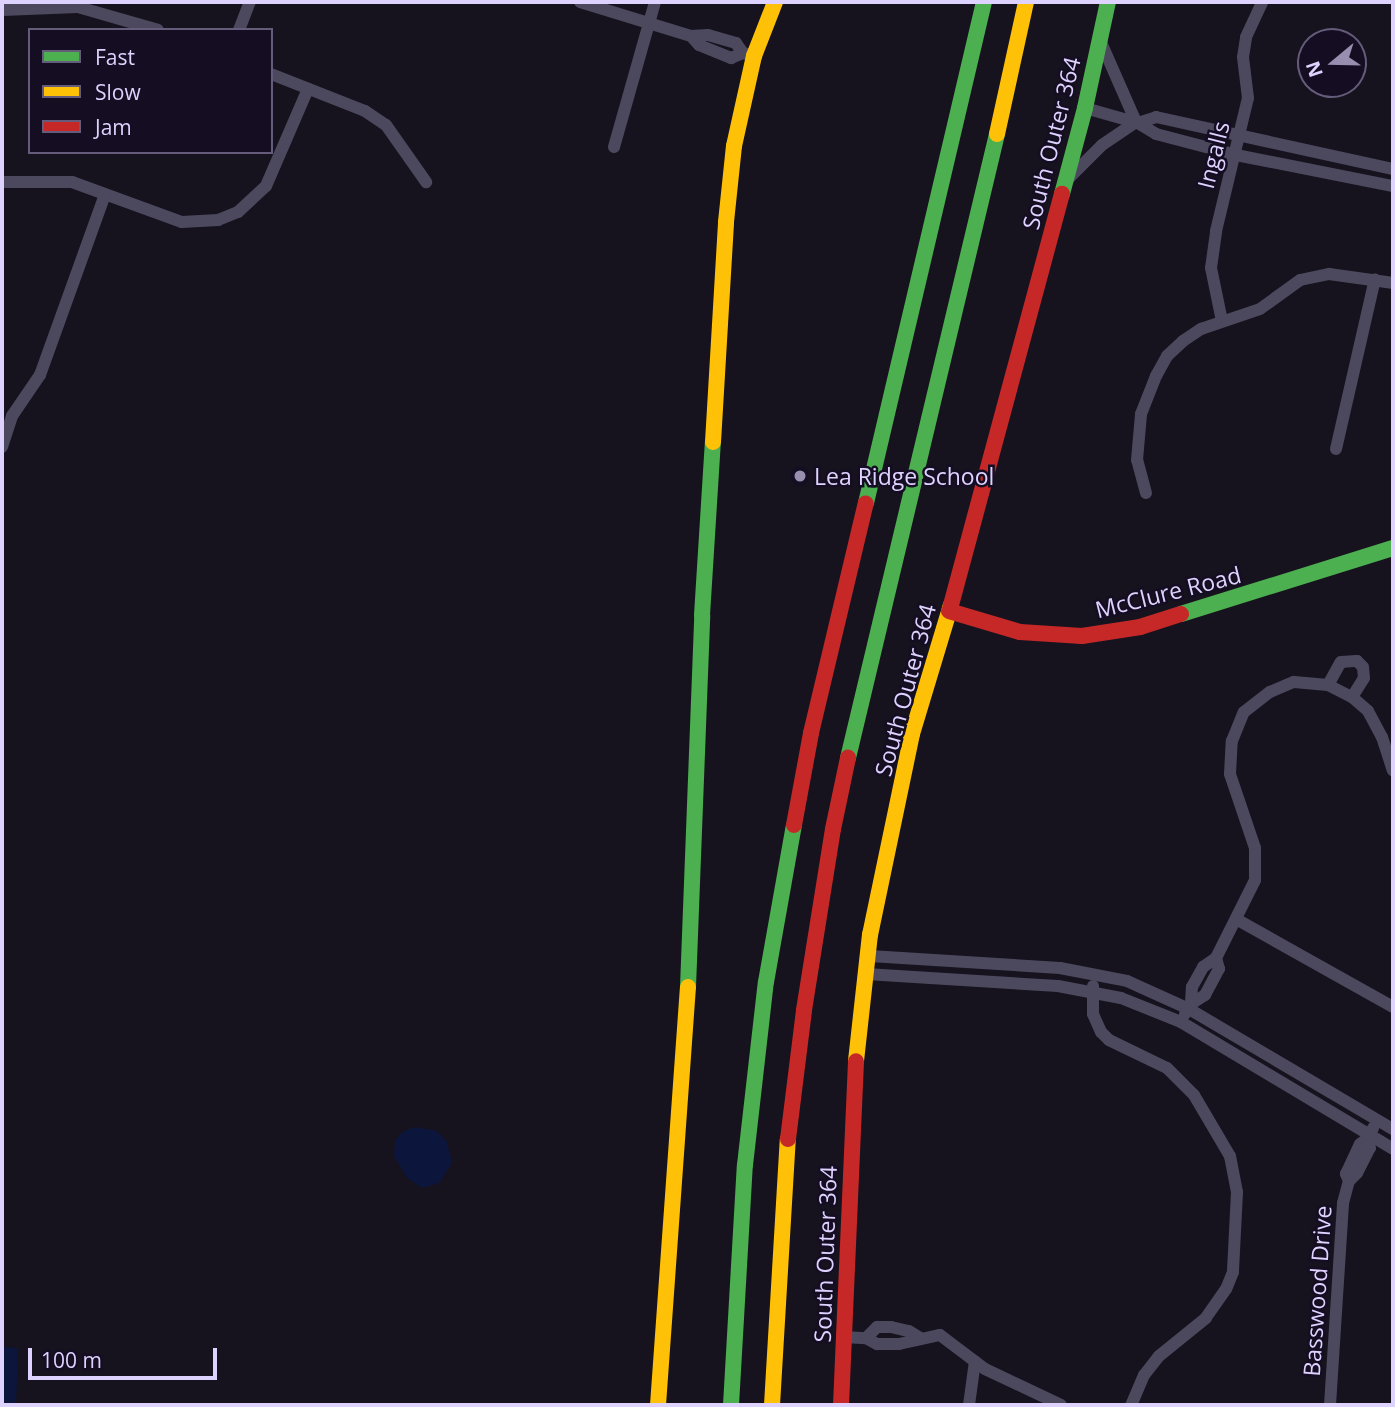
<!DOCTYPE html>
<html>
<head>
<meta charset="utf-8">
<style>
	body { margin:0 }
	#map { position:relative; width:1395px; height:1407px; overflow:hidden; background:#16131e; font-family:"Open Sans",sans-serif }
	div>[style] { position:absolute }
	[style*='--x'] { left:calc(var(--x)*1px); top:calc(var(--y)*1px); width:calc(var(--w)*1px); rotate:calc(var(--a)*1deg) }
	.water>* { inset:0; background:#0c163c }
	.street>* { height:12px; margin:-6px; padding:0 6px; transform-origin:6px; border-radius:6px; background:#4c495f }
	.fast>* { height:16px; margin:-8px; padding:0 8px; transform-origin:8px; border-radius:8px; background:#4caf50 }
	.slow>* { height:16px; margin:-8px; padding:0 8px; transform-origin:8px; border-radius:8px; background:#ffc107 }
	.jam>* { height:16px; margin:-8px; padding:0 8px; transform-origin:8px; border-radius:8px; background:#c62828 }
	.dots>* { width:19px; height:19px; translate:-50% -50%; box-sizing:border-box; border:4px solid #150e23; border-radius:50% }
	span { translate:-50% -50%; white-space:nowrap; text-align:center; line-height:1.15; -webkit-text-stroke:5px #150e23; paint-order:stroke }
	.street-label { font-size:23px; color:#ded2fe }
	.poi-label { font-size:23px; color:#ded2fe }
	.left { translate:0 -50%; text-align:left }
	.frame { position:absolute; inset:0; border:4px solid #ded2fe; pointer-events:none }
	.legend { position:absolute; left:28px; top:28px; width:245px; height:126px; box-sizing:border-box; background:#150e23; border:2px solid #655c7b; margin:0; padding:9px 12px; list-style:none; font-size:21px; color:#ded2fe }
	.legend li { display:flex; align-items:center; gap:14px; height:35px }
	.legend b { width:35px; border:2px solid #655c7b }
	.north { position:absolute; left:1297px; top:28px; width:70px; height:70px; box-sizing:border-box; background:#150e23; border:2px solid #655c7b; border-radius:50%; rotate:251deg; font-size:19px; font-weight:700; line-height:28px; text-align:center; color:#ded2fe }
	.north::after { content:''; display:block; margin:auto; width:24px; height:32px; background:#988fb0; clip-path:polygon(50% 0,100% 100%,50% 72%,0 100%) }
	.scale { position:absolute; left:28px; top:1348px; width:189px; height:32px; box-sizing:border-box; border:4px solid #ded2fe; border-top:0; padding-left:9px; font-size:21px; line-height:24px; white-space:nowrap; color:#ded2fe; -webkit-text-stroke:5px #150e23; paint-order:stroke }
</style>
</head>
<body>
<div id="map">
	<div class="water">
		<i style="clip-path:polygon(415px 1127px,437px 1131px,447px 1142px,452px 1163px,439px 1183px,422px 1188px,407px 1178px,394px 1156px,395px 1140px,404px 1131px)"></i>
		<i style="clip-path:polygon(2px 1347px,18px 1348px,16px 1405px,2px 1405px)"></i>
	</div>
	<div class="street">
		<i style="--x:580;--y:2;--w:116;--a:17"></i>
		<i style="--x:691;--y:36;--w:17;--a:-3"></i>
		<i style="--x:708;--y:35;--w:29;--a:16"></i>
		<i style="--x:736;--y:43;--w:12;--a:55"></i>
		<i style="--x:743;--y:53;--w:11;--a:15"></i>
		<i style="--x:2;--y:10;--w:76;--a:-2.3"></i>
		<i style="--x:78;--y:7;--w:83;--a:16"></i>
		<i style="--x:239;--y:30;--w:30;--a:-69"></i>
		<i style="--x:691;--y:36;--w:12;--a:48"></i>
		<i style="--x:699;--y:45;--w:35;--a:22"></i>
		<i style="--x:731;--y:58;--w:13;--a:-23"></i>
		<i style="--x:271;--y:74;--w:101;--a:21.5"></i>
		<i style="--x:365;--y:111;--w:25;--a:34"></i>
		<i style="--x:386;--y:125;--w:70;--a:54.9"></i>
		<i style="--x:1085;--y:108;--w:55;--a:15.8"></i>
		<i style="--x:1138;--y:123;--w:21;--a:31"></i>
		<i style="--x:1156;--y:134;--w:83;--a:14.7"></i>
		<i style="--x:1236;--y:155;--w:160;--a:11.2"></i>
		<i style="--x:1138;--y:123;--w:19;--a:-18"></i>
		<i style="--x:1156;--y:117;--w:243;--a:12.4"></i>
		<i style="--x:614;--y:147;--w:151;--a:-74.2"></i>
		<i style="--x:2;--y:182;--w:70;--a:0"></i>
		<i style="--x:72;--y:182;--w:117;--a:20"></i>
		<i style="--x:182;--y:222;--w:36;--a:-3"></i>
		<i style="--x:218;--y:220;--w:22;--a:-22"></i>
		<i style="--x:238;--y:212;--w:38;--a:-43"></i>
		<i style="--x:266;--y:186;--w:106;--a:-66.6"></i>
		<i style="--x:1065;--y:182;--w:52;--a:-45"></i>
		<i style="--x:1102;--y:145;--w:41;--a:-34.1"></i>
		<i style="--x:1136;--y:122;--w:90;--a:-113.7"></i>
		<i style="--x:1222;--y:321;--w:54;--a:-101.7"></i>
		<i style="--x:1211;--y:268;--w:37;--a:-82"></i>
		<i style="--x:1216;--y:231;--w:137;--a:-76.5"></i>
		<i style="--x:1248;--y:98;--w:41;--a:-97"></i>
		<i style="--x:1243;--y:57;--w:20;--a:-81"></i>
		<i style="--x:1246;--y:37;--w:38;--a:-65"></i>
		<i style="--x:2;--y:447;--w:33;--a:-72"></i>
		<i style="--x:12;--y:416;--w:50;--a:-55.7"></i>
		<i style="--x:40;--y:375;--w:192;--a:-70.2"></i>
		<i style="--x:1336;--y:449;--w:174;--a:-77.1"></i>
		<i style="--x:1146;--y:493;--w:34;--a:-105"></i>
		<i style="--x:1137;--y:460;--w:46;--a:-85"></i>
		<i style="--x:1141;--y:414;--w:41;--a:-68.5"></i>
		<i style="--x:1156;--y:376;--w:23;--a:-61"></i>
		<i style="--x:1167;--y:356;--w:22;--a:-43"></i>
		<i style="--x:1183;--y:341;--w:22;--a:-34"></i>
		<i style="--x:1201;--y:329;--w:62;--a:-18.7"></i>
		<i style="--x:1260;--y:309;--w:49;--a:-35.9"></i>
		<i style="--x:1300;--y:280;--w:30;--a:-12"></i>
		<i style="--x:1329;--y:274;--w:65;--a:8"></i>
		<i style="--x:1328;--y:685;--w:26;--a:-61"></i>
		<i style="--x:1341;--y:662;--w:16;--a:-4"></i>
		<i style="--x:1357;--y:661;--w:8;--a:45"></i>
		<i style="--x:1363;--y:667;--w:11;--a:85"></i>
		<i style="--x:1364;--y:678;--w:22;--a:122"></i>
		<i style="--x:1236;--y:919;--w:180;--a:29.3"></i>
		<i style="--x:870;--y:956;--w:190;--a:3.6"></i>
		<i style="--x:1060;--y:968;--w:68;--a:11"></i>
		<i style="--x:1127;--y:981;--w:68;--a:24.3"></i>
		<i style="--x:1189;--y:1009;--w:237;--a:30.5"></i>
		<i style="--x:866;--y:974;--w:192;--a:3.6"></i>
		<i style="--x:1058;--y:986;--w:64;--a:10.8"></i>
		<i style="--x:1121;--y:998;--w:65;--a:21.8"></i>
		<i style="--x:1181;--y:1022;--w:247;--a:30.9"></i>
		<i style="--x:1093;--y:986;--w:28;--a:90"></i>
		<i style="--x:1093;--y:1014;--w:20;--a:66"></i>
		<i style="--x:1101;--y:1032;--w:11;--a:45"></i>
		<i style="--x:1109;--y:1040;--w:64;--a:25.8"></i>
		<i style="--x:1167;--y:1068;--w:38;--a:45"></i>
		<i style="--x:1194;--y:1095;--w:71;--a:59.5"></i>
		<i style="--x:1230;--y:1156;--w:37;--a:79"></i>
		<i style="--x:1237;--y:1192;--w:80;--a:92.9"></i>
		<i style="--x:1233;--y:1272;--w:18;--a:112"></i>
		<i style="--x:1226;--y:1289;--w:35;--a:125"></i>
		<i style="--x:1206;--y:1318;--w:60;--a:141"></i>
		<i style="--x:1159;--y:1356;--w:24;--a:128"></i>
		<i style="--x:1144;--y:1375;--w:33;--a:113"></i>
		<i style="--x:1191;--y:1004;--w:17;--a:-33"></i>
		<i style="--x:1205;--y:995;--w:30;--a:-62"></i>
		<i style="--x:1219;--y:969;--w:11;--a:-105"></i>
		<i style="--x:1185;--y:1014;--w:12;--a:-59"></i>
		<i style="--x:1191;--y:1004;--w:17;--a:-87"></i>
		<i style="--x:1192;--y:987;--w:23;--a:-61"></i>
		<i style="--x:1203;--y:967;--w:16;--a:-35"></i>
		<i style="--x:1216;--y:958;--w:87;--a:-63.4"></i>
		<i style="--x:1255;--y:880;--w:32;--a:-90"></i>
		<i style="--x:1255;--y:848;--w:78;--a:-108.7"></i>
		<i style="--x:1230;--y:774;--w:33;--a:-87"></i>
		<i style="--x:1232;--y:741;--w:31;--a:-68"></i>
		<i style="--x:1244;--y:712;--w:33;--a:-38"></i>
		<i style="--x:1270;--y:692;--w:26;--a:-23"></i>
		<i style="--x:1294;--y:682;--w:34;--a:5"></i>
		<i style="--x:1328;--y:685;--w:27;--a:27"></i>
		<i style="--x:1352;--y:697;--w:21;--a:41"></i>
		<i style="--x:1368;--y:711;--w:30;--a:62"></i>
		<i style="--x:1382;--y:737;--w:35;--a:72"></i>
		<i style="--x:1349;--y:1181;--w:11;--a:-45"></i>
		<i style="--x:1357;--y:1173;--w:28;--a:-63"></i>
		<i style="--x:1370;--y:1148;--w:9;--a:-108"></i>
		<i style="--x:844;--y:1337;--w:22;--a:3"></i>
		<i style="--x:866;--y:1338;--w:13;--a:29"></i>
		<i style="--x:877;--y:1344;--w:22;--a:0"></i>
		<i style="--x:899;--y:1344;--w:42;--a:-12.4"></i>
		<i style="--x:940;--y:1335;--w:56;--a:37.1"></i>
		<i style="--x:985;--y:1369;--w:84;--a:25.3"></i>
		<i style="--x:866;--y:1338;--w:16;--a:-45"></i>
		<i style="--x:877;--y:1327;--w:14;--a:0"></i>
		<i style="--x:891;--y:1327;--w:18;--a:13"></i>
		<i style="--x:909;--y:1331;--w:13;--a:32"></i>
		<i style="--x:969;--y:1405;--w:44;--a:-82.2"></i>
		<i style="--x:1330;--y:1405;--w:202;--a:-86.3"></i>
		<i style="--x:1343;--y:1203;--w:23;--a:-75"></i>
		<i style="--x:1349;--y:1181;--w:8;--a:-113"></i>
		<i style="--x:1346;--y:1174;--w:33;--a:-65"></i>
		<i style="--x:1360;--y:1144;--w:9;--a:-36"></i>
		<i style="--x:1367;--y:1139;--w:13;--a:-61"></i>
	</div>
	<div class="fast">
		<i style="--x:1062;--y:194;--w:89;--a:-75"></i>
		<i style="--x:1085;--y:108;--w:108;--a:-77.8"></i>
		<i style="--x:866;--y:503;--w:515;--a:-76.75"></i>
		<i style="--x:1181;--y:614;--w:222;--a:-17.3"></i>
		<i style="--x:848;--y:758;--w:642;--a:-76.57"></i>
		<i style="--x:688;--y:987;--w:372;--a:-87.8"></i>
		<i style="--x:702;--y:615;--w:173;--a:-86.4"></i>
		<i style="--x:731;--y:1405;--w:240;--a:-86.7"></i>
		<i style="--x:745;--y:1165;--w:184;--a:-83.5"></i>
		<i style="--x:766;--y:982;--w:159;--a:-79.9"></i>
	</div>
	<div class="slow">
		<i style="--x:997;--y:134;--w:135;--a:-77.6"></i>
		<i style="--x:713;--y:442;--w:220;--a:-86.6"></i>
		<i style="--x:726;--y:222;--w:76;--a:-84"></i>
		<i style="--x:734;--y:146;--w:92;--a:-77.5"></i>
		<i style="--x:754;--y:56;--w:58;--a:-68.7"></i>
		<i style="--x:856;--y:1061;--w:127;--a:-83.7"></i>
		<i style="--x:870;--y:935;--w:205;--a:-78.2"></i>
		<i style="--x:912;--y:734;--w:135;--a:-73.2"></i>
		<i style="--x:658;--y:1405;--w:419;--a:-85.9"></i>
		<i style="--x:772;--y:1405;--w:266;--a:-86.6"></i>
	</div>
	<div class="jam">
		<i style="--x:951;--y:605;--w:426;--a:-74.9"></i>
		<i style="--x:949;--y:611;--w:74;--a:16.5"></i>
		<i style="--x:1020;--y:632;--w:62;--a:3.7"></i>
		<i style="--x:1082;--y:636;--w:59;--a:-8.8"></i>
		<i style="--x:1140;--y:627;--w:43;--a:-17.6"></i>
		<i style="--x:794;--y:825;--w:94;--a:-79.5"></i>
		<i style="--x:811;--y:733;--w:236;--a:-76.6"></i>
		<i style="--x:788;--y:1139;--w:130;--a:-82.9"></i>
		<i style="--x:804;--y:1010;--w:183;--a:-80.9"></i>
		<i style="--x:833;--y:829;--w:73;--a:-78.1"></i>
		<i style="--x:841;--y:1405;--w:344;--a:-87.5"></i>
	</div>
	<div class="dots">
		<i style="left:800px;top:476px;background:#988fb0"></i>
	</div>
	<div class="street-label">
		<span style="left:1051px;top:143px;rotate:-76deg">South Outer 364</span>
		<span style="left:1213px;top:155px;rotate:-76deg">Ingalls</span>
		<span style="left:1168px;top:592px;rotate:-14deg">McClure Road</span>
		<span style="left:905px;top:690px;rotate:-75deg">South Outer 364</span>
		<span style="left:825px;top:1254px;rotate:-88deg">South Outer 364</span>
		<span style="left:1317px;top:1291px;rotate:-86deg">Basswood Drive</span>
	</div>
	<div class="poi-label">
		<span class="left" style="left:814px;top:476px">Lea Ridge School</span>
	</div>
	<div class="frame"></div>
	<ul class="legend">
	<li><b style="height:9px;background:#4caf50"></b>Fast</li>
	<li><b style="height:9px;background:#ffc107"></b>Slow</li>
	<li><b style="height:9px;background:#c62828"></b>Jam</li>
	</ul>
	<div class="north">N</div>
	<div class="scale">100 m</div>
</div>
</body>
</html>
